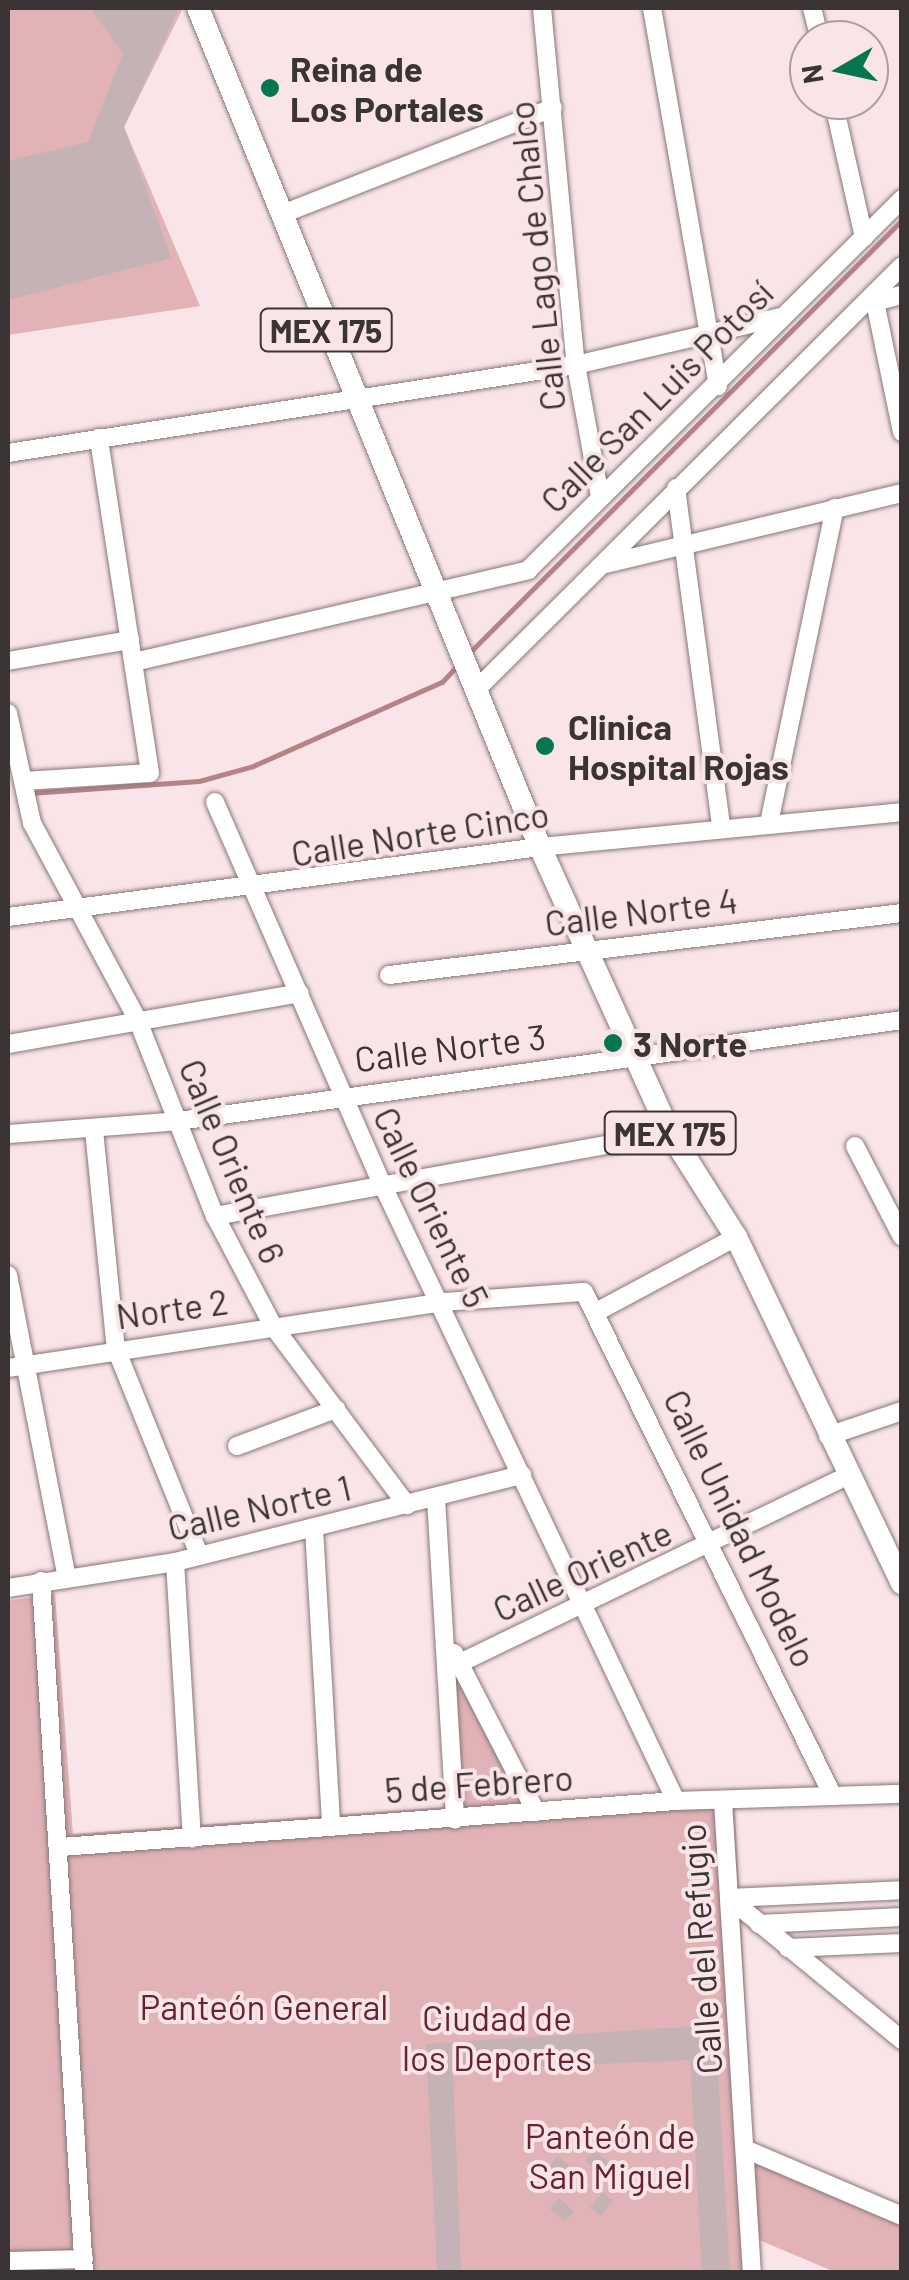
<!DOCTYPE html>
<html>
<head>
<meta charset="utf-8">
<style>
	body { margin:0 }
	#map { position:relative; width:909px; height:2280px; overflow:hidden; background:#f9e5e7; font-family:Barlow,sans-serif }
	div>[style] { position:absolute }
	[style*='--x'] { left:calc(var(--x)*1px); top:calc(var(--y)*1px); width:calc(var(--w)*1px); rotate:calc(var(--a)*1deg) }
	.green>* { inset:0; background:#e1b2b6 }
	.stream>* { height:5px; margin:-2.5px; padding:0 2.5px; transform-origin:2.5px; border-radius:2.5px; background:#b78287 }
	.building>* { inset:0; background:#c5b2b4 }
	.roads { filter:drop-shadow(0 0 2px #887678) drop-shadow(0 0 2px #887678) }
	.minor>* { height:18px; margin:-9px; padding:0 9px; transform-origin:9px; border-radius:9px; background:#fff }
	.major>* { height:22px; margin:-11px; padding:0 11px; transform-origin:11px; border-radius:11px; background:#fff }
	.dots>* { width:28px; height:28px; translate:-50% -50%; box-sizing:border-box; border:5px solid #f9e5e7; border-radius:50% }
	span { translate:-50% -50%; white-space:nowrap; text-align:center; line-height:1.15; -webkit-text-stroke:8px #f9e5e7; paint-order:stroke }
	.shield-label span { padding:2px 8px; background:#f9e5e7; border:2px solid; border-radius:8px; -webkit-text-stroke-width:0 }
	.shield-label { font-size:32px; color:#3b3434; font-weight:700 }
	.poi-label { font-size:35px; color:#3b3434; font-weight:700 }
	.left { translate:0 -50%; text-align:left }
	.street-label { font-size:35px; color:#3b3434 }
	.park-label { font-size:35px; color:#672430 }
	.frame { position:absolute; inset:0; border:10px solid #3b3434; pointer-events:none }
	.north { position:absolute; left:789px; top:20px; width:100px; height:100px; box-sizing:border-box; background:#f9e5e7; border:2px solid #ad9e9f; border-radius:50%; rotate:261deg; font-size:28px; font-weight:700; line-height:40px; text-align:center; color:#3b3434 }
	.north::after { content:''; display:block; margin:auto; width:35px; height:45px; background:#067651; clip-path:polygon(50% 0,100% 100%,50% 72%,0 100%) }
</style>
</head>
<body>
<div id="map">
	<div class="green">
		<i style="clip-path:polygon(8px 8px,183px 8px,124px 127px,200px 306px,8px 335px)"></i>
		<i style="clip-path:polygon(55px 1594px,73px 1834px,446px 1807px,448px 1630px,542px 1806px,734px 1795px,753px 2146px,901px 2212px,901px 2272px,835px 2272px,759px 2240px,760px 2272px,8px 2272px,8px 1601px)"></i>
	</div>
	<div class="stream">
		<i style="--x:468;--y:654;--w:614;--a:-45"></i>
		<i style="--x:30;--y:793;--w:169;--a:-4.1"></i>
		<i style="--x:199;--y:781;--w:56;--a:-15.5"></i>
		<i style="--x:253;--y:766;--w:207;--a:-24"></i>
		<i style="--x:442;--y:682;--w:22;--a:-47"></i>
	</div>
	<div class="building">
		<i style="clip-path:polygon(90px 8px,179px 8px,124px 127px,171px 258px,8px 300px,8px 161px,88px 142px,123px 53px)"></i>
		<i style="clip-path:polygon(715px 2025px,730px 2272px,702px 2272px,690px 2060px,453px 2070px,461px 2272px,437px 2272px,426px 2044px)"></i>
		<i style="clip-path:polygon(594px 2150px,609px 2162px,600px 2173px,585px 2161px)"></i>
		<i style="clip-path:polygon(558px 2156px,569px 2165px,556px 2180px,546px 2170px)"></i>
		<i style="clip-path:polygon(603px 2192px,613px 2201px,601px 2216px,590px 2207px)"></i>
		<i style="clip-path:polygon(559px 2198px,574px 2211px,565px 2221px,550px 2209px)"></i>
	</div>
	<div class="roads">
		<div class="minor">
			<i style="--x:542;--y:8;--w:359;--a:84.6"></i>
			<i style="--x:576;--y:365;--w:134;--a:79.7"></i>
			<i style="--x:652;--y:8;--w:384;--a:80.1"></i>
			<i style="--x:812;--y:8;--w:33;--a:76"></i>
			<i style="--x:833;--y:100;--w:141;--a:77.3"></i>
			<i style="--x:282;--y:214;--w:291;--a:-21.4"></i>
			<i style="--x:874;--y:297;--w:138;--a:78.3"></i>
			<i style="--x:875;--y:302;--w:28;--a:-15"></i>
			<i style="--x:8;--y:453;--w:575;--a:-8.81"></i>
			<i style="--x:576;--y:365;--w:210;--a:-13.2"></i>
			<i style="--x:676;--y:488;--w:342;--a:82.4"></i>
			<i style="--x:606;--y:564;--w:304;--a:-13.5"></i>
			<i style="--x:8;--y:661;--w:124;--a:-9.8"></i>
			<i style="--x:134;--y:662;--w:405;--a:-13.1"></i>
			<i style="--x:528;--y:570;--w:527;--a:-44.77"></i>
			<i style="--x:476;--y:690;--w:601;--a:-44.87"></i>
			<i style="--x:8;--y:713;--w:113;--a:77.7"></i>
			<i style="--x:32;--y:823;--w:225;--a:61.8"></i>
			<i style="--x:138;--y:1021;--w:210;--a:68.5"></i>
			<i style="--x:215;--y:1216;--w:124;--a:62.2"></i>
			<i style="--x:273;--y:1326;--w:224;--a:53.2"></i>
			<i style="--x:24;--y:781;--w:126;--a:-3.6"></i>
			<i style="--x:150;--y:773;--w:339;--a:-98.7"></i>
			<i style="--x:215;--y:802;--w:421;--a:66.4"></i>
			<i style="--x:384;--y:1188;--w:679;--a:64.53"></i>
			<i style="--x:769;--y:823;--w:322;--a:-78.2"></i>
			<i style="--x:8;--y:917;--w:537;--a:-7.5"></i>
			<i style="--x:540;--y:847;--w:364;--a:-5.5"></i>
			<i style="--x:389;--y:975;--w:517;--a:-6.89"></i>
			<i style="--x:8;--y:1044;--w:296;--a:-9.9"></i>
			<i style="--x:94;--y:1130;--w:220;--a:84.3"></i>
			<i style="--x:116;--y:1349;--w:221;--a:68"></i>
			<i style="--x:8;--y:1134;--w:171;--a:-4.3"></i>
			<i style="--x:179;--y:1121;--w:730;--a:-7.95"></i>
			<i style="--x:855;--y:1146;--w:102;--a:62.7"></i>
			<i style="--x:215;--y:1216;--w:463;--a:-10.3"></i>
			<i style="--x:8;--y:1275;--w:309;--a:79"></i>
			<i style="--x:600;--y:1310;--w:154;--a:-28.2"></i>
			<i style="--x:8;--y:1368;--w:441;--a:-8.6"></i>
			<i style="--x:444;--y:1302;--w:140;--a:-4.1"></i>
			<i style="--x:584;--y:1292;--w:562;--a:63.71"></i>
			<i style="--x:828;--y:1436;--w:78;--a:-18.7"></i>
			<i style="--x:237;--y:1446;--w:106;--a:-20.5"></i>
			<i style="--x:436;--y:1498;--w:322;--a:86.6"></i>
			<i style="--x:314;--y:1528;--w:298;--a:86.7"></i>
			<i style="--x:175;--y:1562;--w:277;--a:86.5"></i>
			<i style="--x:41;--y:1581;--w:692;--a:86.44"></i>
			<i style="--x:8;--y:1588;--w:169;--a:-8.8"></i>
			<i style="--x:175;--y:1562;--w:358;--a:-14.1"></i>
			<i style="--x:454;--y:1653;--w:179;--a:62.7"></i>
			<i style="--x:460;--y:1663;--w:420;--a:-25.8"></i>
			<i style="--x:723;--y:1801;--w:472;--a:86.5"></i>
			<i style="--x:61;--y:1847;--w:617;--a:-4.28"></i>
			<i style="--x:676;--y:1801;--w:226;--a:-1.8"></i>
			<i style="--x:729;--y:1898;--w:224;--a:39.4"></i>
			<i style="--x:729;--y:1898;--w:173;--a:-2.6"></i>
			<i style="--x:759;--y:1924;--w:143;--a:-2.8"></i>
			<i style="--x:788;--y:1948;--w:114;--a:-2.5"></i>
			<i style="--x:745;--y:2149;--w:171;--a:23.1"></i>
			<i style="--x:8;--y:2261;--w:76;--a:-1.5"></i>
		</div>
		<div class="major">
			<i style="--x:198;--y:8;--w:906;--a:67.82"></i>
			<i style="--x:540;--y:847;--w:314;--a:65.6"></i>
			<i style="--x:670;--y:1133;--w:123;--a:57.6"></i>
			<i style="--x:736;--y:1237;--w:384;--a:64.4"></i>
		</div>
	</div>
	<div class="dots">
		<i style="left:270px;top:88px;background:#067651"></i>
		<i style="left:545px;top:746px;background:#067651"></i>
		<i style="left:613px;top:1043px;background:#067651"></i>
	</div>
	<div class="shield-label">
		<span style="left:326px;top:330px">MEX 175</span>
		<span style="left:670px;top:1133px">MEX 175</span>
	</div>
	<div class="poi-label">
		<span class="left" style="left:290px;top:88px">Reina de<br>Los Portales</span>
		<span class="left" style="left:568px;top:746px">Clinica<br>Hospital Rojas</span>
		<span class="left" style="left:633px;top:1043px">3 Norte</span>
	</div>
	<div class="street-label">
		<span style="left:536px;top:256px;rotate:-96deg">Calle Lago de Chalco</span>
		<span style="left:656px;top:396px;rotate:-45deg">Calle San Luis Potosí</span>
		<span style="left:420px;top:833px;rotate:-9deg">Calle Norte Cinco</span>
		<span style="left:641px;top:911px;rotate:-7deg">Calle Norte 4</span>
		<span style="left:450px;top:1047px;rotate:-7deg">Calle Norte 3</span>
		<span style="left:233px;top:1161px;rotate:67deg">Calle Oriente 6</span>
		<span style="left:432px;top:1207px;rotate:64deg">Calle Oriente 5</span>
		<span style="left:172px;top:1308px;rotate:-8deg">Norte 2</span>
		<span style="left:259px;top:1507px;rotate:-13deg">Calle Norte 1</span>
		<span style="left:741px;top:1528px;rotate:64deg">Calle Unidad Modelo</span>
		<span style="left:582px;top:1570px;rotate:-25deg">Calle Oriente</span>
		<span style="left:479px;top:1783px;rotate:-4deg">5 de Febrero</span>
		<span style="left:700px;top:1949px;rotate:-94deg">Calle del Refugio</span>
	</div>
	<div class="park-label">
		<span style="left:264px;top:2006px">Panteón General</span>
		<span style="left:497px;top:2037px">Ciudad de<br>los Deportes</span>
		<span style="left:610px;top:2155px">Panteón de<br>San Miguel</span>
	</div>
	<div class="frame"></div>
	<div class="north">N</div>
</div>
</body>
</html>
